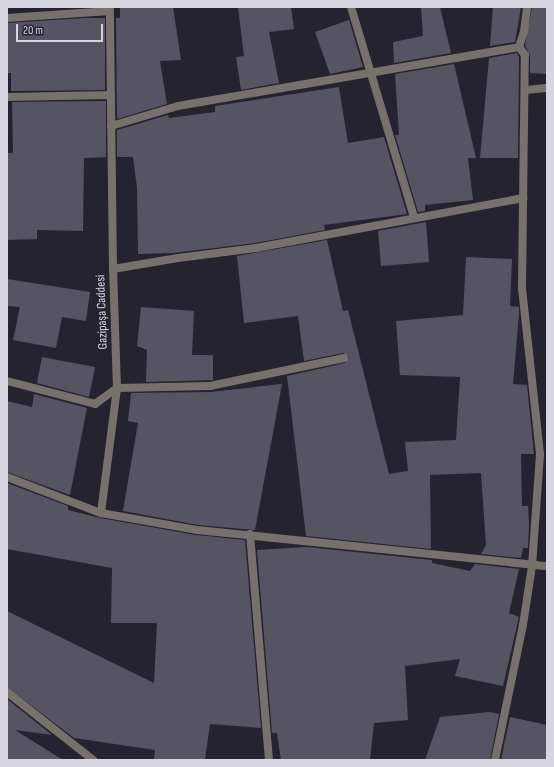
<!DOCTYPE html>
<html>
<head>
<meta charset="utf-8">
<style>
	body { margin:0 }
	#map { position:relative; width:554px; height:767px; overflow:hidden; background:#262331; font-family:"Sofia Sans Condensed",sans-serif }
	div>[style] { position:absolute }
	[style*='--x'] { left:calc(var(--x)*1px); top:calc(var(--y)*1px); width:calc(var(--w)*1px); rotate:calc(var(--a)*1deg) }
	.building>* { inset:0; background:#565363 }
	.minor>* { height:8px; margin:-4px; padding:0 4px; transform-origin:4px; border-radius:4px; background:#76716a }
	.tertiary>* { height:8px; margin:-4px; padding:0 4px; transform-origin:4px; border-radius:4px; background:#76716a }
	span { translate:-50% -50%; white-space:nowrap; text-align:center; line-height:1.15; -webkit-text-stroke:3px #262331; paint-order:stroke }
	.street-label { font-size:13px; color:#d7d5df }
	.frame { position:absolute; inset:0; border:8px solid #d7d5df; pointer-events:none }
	.scale { position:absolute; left:16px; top:24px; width:87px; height:18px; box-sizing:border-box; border:2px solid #d7d5df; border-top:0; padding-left:5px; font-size:12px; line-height:14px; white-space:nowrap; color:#d7d5df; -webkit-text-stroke:3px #262331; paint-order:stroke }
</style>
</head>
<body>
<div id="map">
	<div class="building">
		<i style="clip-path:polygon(120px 7px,173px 7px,181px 60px,160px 61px,167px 104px,117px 119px,116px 18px,120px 18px)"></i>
		<i style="clip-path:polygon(238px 7px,291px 7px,294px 29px,269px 32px,279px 83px,241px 90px,236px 57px,244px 56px)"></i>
		<i style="clip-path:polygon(421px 7px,440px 7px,451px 53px,394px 63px,393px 42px,423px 36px)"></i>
		<i style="clip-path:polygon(493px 7px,521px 7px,515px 42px,490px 46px)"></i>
		<i style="clip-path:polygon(532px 7px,547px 7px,547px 74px,530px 73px,530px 55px,525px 46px)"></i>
		<i style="clip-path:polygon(85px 18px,105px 18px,105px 90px,11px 91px,11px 73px,7px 73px,7px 23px)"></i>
		<i style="clip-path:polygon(349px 20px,363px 67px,330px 74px,315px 32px)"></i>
		<i style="clip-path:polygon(517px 53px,519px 57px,518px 158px,480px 158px,489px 58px)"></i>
		<i style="clip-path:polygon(454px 64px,476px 158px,468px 158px,473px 200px,425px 205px,425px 211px,418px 212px,395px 135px,399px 135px,395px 74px)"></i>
		<i style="clip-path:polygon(339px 87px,348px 143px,384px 137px,407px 214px,324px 225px,325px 230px,255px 243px,173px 253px,138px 254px,137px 188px,133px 157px,117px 157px,117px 130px,168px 115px,169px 118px,215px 112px,215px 106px)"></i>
		<i style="clip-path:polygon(106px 101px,106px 157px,84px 158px,83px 231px,37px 230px,37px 239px,7px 240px,7px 153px,13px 153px,12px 102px)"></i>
		<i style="clip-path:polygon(426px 222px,429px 262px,381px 266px,378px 231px)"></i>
		<i style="clip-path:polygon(327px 240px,343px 311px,348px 310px,389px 474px,408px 471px,405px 442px,456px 440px,460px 377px,400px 375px,396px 321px,463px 315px,466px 257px,512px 259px,510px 306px,519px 307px,519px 314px,513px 384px,527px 385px,534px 454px,521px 454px,522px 506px,528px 506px,529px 524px,528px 548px,523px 548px,521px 558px,481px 554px,486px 545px,481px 473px,430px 475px,431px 549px,306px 536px,287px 376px,345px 363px,349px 357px,343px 353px,304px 361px,298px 316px,244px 323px,237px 256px)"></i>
		<i style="clip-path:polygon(7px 279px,90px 292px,86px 321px,62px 317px,56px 348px,13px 340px,20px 307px,7px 306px)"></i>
		<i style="clip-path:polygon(141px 307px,194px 311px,192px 355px,213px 355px,213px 380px,146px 382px,147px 350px,137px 346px)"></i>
		<i style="clip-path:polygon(42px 357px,95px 367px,89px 397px,37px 383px)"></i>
		<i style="clip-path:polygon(282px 384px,255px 530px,198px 525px,123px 511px,138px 423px,128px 421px,131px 393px,210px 392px)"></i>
		<i style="clip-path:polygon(34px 394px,87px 408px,70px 495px,7px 472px,7px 401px,32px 407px)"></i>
		<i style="clip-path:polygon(7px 483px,68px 506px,68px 510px,100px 518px,196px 535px,245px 540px,261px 728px,210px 724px,205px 760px,154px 760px,155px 750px,74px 738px,7px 687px,7px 611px,154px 683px,157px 623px,111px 623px,112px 568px,7px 549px)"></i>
		<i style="clip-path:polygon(307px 547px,432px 560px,432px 563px,470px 571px,475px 564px,519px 569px,509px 613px,519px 617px,503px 686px,455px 676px,460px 659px,405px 666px,408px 720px,374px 723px,370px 760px,281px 760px,277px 733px,272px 733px,257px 550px)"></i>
		<i style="clip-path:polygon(7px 699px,52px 735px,15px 730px,63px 760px,7px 760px)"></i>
		<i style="clip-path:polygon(490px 712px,499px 714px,490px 760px,425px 760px,440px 717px)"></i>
		<i style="clip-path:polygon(510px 717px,547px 725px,547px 760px,501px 760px)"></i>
	</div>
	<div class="minor">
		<i style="--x:351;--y:7;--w:219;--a:73.3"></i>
		<i style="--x:7;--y:18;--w:103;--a:-3.9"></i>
		<i style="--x:525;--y:90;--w:22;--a:-5"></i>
		<i style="--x:7;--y:97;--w:104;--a:-1.1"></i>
		<i style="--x:111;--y:126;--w:70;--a:-16.6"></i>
		<i style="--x:178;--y:106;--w:346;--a:-9.8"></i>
		<i style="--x:113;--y:269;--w:66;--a:-9.6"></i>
		<i style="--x:178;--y:258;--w:79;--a:-7.3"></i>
		<i style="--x:256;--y:248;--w:272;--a:-10.6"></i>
		<i style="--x:7;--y:381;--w:91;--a:14.6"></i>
		<i style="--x:95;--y:404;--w:27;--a:-36"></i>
		<i style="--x:117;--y:388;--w:93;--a:-1.2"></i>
		<i style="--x:210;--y:386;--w:137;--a:-11.8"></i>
		<i style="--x:101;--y:513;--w:97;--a:10"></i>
		<i style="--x:197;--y:530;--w:352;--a:5.9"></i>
		<i style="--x:250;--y:534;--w:227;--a:85.2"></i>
		<i style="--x:7;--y:692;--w:110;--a:38.3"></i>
		<i style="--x:495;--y:760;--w:138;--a:-78.3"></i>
		<i style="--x:523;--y:625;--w:60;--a:-81.3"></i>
		<i style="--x:532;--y:566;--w:112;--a:-85.9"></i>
		<i style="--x:540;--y:454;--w:168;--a:-96.2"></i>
		<i style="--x:522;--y:287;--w:232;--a:-89.3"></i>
		<i style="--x:525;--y:55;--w:10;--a:-127"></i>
		<i style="--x:519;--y:47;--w:16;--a:-72"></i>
		<i style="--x:524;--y:32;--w:25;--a:-83"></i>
	</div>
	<div class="tertiary">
		<i style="--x:7;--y:477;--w:101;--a:21"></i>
		<i style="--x:101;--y:513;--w:126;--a:-82.7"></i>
		<i style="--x:117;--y:388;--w:119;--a:-91.9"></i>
		<i style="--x:113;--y:269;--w:262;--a:-90.7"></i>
	</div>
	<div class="street-label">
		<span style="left:102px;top:312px;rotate:-92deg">Gazipaşa Caddesi</span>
	</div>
	<div class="frame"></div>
	<div class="scale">20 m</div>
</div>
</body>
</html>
